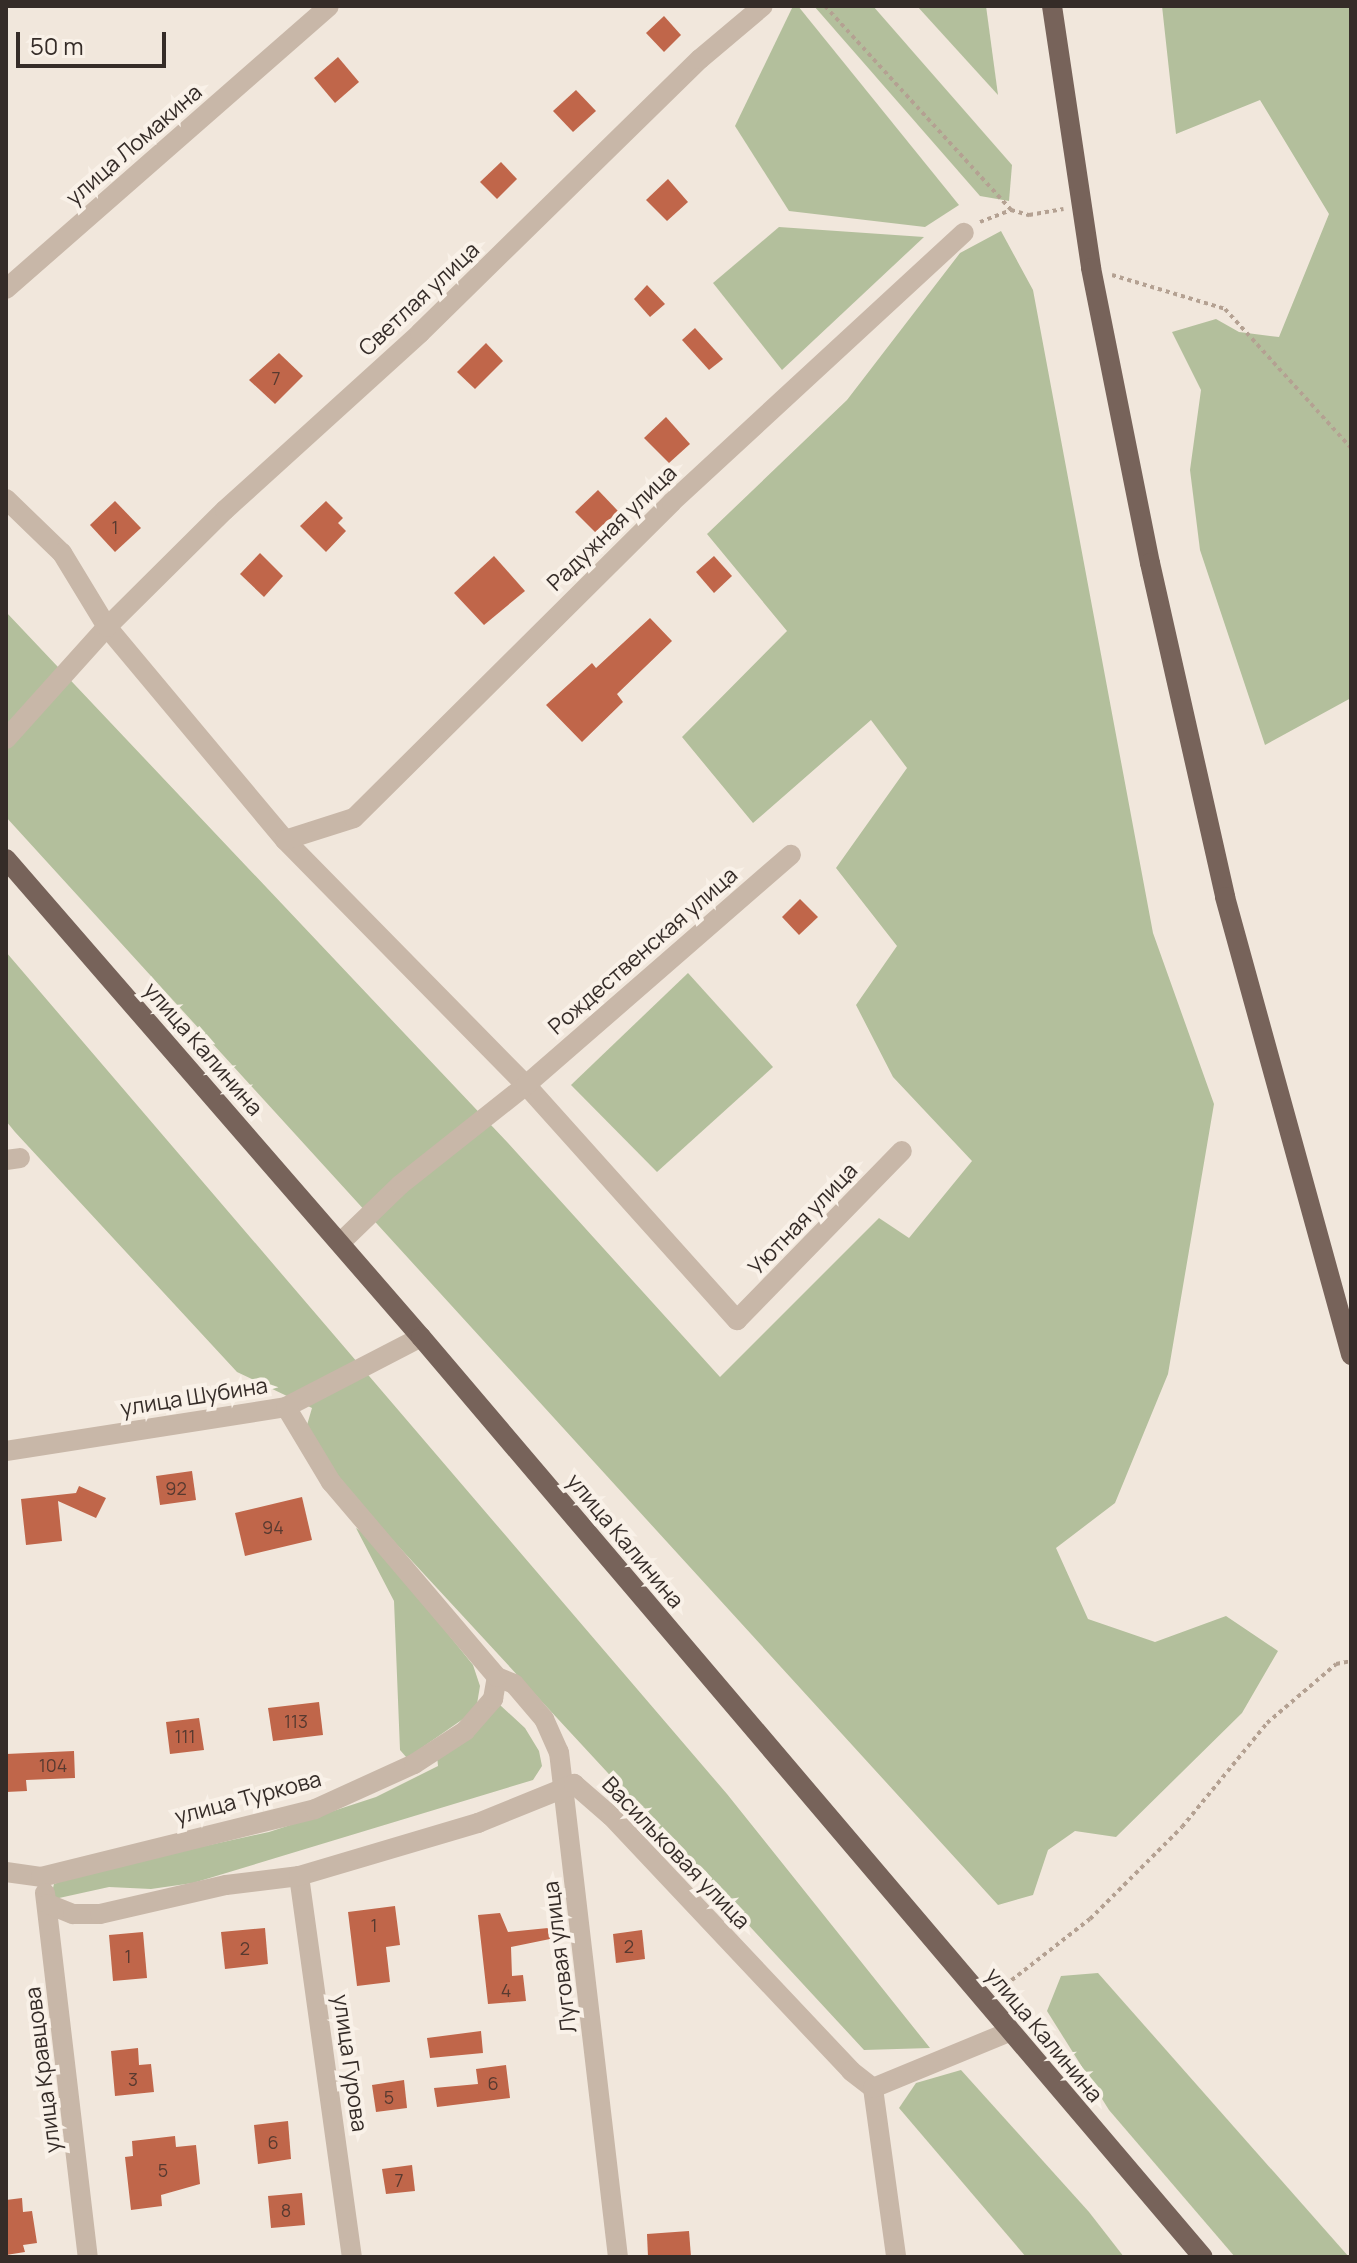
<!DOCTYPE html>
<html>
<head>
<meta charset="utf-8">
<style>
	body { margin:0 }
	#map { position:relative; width:1357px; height:2263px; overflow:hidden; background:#f1e7dc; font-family:Manrope,sans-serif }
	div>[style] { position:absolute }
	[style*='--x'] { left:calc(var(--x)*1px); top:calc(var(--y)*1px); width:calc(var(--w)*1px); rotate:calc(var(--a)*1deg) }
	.green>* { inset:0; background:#b3bf9c }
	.building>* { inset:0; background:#c0664a }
	.path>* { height:4px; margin-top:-2px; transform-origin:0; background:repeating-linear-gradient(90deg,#b4a192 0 4px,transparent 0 8px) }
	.minor>* { height:20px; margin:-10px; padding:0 10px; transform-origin:10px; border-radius:10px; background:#c8b7a8 }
	.major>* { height:20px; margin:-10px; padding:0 10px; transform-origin:10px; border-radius:10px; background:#77635a }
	span { translate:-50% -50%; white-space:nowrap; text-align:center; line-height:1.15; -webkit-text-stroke:8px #f9f1e8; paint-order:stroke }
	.number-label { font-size:18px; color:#583a30 }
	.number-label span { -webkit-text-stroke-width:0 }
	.street-label { font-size:22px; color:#352c28 }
	.frame { position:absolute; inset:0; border:8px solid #352c28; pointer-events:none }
	.scale { position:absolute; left:16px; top:32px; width:150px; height:36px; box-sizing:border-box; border:4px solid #352c28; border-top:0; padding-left:10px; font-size:24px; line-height:28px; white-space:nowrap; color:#352c28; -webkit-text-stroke:6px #f9f1e8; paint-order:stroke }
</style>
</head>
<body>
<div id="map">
	<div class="green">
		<i style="clip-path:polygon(793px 6px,798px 6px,959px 205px,925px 227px,789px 211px,735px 126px)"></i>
		<i style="clip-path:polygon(814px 6px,873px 6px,1012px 165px,1009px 201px,980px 196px)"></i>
		<i style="clip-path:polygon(917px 6px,986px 6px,998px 95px)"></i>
		<i style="clip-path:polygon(1162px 6px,1351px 6px,1351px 698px,1265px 745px,1200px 550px,1190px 470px,1201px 390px,1172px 332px,1216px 319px,1239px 332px,1279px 337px,1329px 214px,1260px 100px,1176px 134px)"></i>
		<i style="clip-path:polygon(779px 227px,924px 237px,782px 370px,713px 283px)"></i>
		<i style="clip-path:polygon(1001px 231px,1033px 290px,1153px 933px,1214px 1104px,1168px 1374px,1115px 1503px,1056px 1548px,1088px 1619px,1155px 1642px,1226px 1616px,1278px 1651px,1242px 1713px,1116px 1837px,1075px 1831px,1048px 1850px,1033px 1895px,998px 1905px,6px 817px,6px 612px,508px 1143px,720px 1377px,879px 1218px,909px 1238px,972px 1161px,893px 1077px,856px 1005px,897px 946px,836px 868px,907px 768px,871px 720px,753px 823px,682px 737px,787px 631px,707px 534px,847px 400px,960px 253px)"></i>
		<i style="clip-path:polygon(6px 952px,727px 1794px,930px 2048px,864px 2050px,338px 1481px,307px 1425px,312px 1408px,237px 1372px,15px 1132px,6px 1121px)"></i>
		<i style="clip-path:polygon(688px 973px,773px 1067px,657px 1172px,571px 1085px)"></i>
		<i style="clip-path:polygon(356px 1528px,370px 1537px,473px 1665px,480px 1686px,476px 1710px,407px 1758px,400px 1750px,394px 1601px)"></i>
		<i style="clip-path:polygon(500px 1705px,525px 1728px,539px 1751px,542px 1766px,533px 1780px,193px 1883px,151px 1889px,109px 1887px,50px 1900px,54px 1884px,82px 1873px,269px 1832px,376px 1797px,438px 1766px,437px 1756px,471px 1735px)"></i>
		<i style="clip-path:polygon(1098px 1973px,1349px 2257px,1235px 2257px,1109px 2110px,1047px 2011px,1061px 1976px)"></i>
		<i style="clip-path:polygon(961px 2070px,1089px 2212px,1124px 2257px,1026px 2257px,899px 2108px,916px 2083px)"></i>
	</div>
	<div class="building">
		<i style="clip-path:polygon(664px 16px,681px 35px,664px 52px,646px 33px)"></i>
		<i style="clip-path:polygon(338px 57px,359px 82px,335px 103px,314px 78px)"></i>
		<i style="clip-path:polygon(576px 90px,596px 111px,573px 132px,553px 111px)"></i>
		<i style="clip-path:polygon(501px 162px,517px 179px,497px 199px,480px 182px)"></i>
		<i style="clip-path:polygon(668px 179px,688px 202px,667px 221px,646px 200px)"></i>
		<i style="clip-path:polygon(647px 285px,665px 304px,650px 317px,634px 299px)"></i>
		<i style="clip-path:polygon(695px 328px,723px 359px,709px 370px,682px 340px)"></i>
		<i style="clip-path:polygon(486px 343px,503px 361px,475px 389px,457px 372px)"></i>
		<i style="clip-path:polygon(279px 353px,303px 376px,275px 404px,249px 380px)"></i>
		<i style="clip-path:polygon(666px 417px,690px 444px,669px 463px,644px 438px)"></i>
		<i style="clip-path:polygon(598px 490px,618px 511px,596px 533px,575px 512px)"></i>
		<i style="clip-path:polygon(115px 501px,141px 528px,115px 552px,90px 525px)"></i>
		<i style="clip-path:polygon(326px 501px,343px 518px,338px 523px,346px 531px,326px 552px,300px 526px)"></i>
		<i style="clip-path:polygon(260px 553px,283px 576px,264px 597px,240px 574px)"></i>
		<i style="clip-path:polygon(494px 556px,525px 591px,484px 625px,454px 593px)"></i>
		<i style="clip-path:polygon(714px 556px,732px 576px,714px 593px,696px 572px)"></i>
		<i style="clip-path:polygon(650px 618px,672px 641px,617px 694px,623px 702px,582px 742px,546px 705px,592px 663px,596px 668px)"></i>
		<i style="clip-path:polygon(800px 899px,818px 917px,799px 935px,782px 917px)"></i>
		<i style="clip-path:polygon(192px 1471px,196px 1500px,160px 1505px,156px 1476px)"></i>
		<i style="clip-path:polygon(79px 1486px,106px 1498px,96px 1518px,58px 1501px,62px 1541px,26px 1545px,21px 1499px,76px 1493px)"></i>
		<i style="clip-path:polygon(302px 1497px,312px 1540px,245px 1556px,235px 1513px)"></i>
		<i style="clip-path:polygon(319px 1702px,323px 1735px,273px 1741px,268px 1708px)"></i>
		<i style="clip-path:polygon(199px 1718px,204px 1750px,170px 1754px,166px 1722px)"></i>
		<i style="clip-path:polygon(74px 1751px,75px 1778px,26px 1780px,27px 1791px,6px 1792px,6px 1754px)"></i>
		<i style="clip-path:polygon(395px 1906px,400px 1945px,386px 1947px,390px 1982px,357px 1986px,348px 1912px)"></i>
		<i style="clip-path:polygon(500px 1913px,508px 1932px,548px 1928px,550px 1939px,511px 1947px,512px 1976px,523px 1975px,526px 2001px,488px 2004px,478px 1915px)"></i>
		<i style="clip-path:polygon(265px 1928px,268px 1964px,225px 1969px,221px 1932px)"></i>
		<i style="clip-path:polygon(642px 1930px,645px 1959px,616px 1963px,613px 1934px)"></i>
		<i style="clip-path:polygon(143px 1932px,147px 1978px,113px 1981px,109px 1935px)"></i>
		<i style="clip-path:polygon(481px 2031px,483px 2053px,430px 2058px,427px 2038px)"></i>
		<i style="clip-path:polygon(138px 2048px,139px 2065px,151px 2064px,154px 2092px,115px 2096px,111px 2051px)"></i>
		<i style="clip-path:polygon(506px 2065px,510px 2098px,437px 2107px,434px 2088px,478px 2084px,476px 2069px)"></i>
		<i style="clip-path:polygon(404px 2080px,407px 2108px,376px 2112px,372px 2085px)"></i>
		<i style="clip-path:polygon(288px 2121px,291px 2159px,258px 2164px,254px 2125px)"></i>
		<i style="clip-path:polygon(175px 2136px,176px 2147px,196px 2145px,200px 2184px,161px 2195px,162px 2206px,131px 2210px,125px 2157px,133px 2156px,132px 2141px)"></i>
		<i style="clip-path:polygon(412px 2165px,415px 2191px,386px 2194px,382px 2169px)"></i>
		<i style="clip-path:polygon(302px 2193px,305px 2225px,271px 2228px,268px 2196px)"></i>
		<i style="clip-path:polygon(22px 2198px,23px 2212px,32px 2211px,37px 2243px,23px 2245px,25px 2252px,6px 2255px,6px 2200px)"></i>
		<i style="clip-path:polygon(689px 2231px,691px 2257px,648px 2257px,647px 2234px)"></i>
	</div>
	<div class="path">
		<i style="--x:825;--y:6;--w:276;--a:47.6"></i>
		<i style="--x:1011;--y:210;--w:19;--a:16"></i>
		<i style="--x:1029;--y:215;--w:35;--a:-10"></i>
		<i style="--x:980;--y:222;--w:33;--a:-21"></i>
		<i style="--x:1112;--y:275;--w:118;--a:16.7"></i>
		<i style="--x:1225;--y:309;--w:188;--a:47.8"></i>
		<i style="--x:999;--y:1990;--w:115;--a:-38"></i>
		<i style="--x:1090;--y:1919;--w:130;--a:-45"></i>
		<i style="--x:1182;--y:1827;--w:134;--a:-50.7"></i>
		<i style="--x:1267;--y:1723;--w:91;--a:-40.5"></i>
		<i style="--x:1336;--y:1664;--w:15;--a:-11"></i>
	</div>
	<div class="minor">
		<i style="--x:6;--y:289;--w:429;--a:-41.2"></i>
		<i style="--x:6;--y:499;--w:78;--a:44"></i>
		<i style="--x:62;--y:553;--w:87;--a:58.7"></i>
		<i style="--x:107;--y:627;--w:278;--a:50.1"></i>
		<i style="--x:285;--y:840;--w:344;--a:45.5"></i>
		<i style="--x:526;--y:1085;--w:316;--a:48.1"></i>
		<i style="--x:737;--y:1320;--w:236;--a:-45.7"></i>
		<i style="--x:6;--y:739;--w:151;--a:-48"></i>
		<i style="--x:107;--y:627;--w:166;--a:-44.8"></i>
		<i style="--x:225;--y:510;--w:263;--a:-42.2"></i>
		<i style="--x:420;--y:333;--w:392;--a:-44.4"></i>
		<i style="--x:700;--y:59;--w:82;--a:-40.1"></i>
		<i style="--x:285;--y:840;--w:72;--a:-17.7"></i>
		<i style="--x:354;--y:818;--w:448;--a:-44.8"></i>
		<i style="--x:672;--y:502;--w:397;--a:-42.7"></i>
		<i style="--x:6;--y:1160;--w:14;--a:-8"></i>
		<i style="--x:340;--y:1243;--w:83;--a:-44"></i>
		<i style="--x:400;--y:1185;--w:161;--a:-38.4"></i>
		<i style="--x:526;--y:1085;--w:351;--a:-41"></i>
		<i style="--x:6;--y:1451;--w:283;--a:-8.9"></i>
		<i style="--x:286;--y:1407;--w:152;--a:-27.4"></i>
		<i style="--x:497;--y:1677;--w:18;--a:22"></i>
		<i style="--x:514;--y:1684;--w:46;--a:49.4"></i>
		<i style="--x:544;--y:1719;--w:36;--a:66"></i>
		<i style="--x:559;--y:1752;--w:508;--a:83.34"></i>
		<i style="--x:6;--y:1872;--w:35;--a:8"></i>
		<i style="--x:41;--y:1877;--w:282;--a:-13.9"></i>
		<i style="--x:315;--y:1809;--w:109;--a:-24.4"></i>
		<i style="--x:414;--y:1764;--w:61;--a:-32.9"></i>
		<i style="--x:465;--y:1731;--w:43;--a:-48.8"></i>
		<i style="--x:493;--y:1699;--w:22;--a:-80"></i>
		<i style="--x:497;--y:1677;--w:256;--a:-130.4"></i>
		<i style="--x:331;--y:1482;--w:87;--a:-121"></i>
		<i style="--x:299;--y:1876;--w:385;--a:82.1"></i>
		<i style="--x:45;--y:1893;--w:367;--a:83.3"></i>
		<i style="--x:48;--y:1904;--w:27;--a:22"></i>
		<i style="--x:73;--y:1914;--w:27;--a:0"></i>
		<i style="--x:100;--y:1914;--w:129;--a:-13"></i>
		<i style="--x:226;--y:1885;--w:74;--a:-7"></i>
		<i style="--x:299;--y:1876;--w:187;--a:-16.5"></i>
		<i style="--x:478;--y:1823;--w:104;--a:-22.1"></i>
		<i style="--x:574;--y:1784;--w:49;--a:40.9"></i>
		<i style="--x:611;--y:1816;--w:350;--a:46.7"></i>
		<i style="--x:851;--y:2071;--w:28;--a:38"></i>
		<i style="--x:873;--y:2088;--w:171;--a:82.2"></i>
		<i style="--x:873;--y:2088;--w:147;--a:-22.4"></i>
	</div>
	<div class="major">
		<i style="--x:1052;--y:6;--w:265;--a:81.5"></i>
		<i style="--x:1091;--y:268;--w:301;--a:78.7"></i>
		<i style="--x:1150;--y:563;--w:342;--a:77.3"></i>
		<i style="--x:1225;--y:897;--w:475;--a:74.6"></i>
		<i style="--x:6;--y:859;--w:633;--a:49.04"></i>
		<i style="--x:421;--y:1337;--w:1207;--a:49.64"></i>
	</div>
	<div class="number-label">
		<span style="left:276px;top:378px">7</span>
		<span style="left:115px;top:527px">1</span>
		<span style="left:176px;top:1488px">92</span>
		<span style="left:273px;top:1527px">94</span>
		<span style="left:296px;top:1721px">113</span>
		<span style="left:185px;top:1736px">111</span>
		<span style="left:53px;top:1765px">104</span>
		<span style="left:374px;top:1925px">1</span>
		<span style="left:629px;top:1946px">2</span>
		<span style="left:245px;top:1948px">2</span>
		<span style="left:128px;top:1956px">1</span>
		<span style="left:506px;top:1990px">4</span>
		<span style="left:133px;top:2079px">3</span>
		<span style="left:493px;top:2083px">6</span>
		<span style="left:389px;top:2097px">5</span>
		<span style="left:273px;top:2142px">6</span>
		<span style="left:163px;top:2170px">5</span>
		<span style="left:399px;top:2180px">7</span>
		<span style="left:286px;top:2210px">8</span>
	</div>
	<div class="street-label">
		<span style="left:134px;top:145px;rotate:-41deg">улица Ломакина</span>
		<span style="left:419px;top:299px;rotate:-43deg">Светлая улица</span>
		<span style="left:612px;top:528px;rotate:-44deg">Радужная улица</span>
		<span style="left:643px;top:951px;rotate:-41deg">Рождественская улица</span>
		<span style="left:203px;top:1049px;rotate:49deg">улица Калинина</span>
		<span style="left:803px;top:1219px;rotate:-46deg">Уютная улица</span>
		<span style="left:194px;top:1397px;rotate:-9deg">улица Шубина</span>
		<span style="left:625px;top:1541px;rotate:50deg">улица Калинина</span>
		<span style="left:248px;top:1798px;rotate:-15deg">улица Туркова</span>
		<span style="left:676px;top:1853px;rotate:46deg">Васильковая улица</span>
		<span style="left:560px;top:1957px;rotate:-97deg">Луговая улица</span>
		<span style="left:1044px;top:2035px;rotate:50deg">улица Калинина</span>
		<span style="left:350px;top:2063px;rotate:82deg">улица Гурова</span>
		<span style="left:43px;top:2070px;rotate:-97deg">улица Кравцова</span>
	</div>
	<div class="frame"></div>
	<div class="scale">50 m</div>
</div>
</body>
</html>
